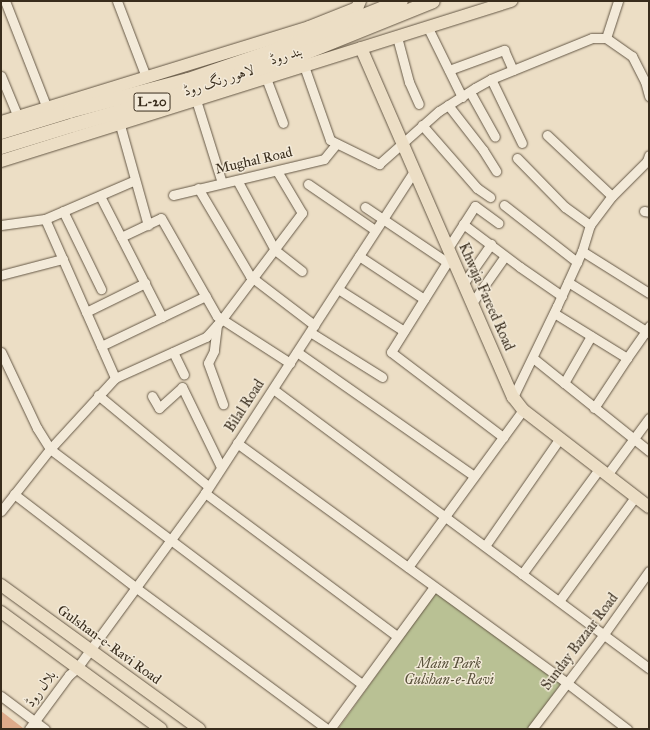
<!DOCTYPE html>
<html>
<head>
<meta charset="utf-8">
<style>
	body { margin:0 }
	#map { position:relative; width:650px; height:730px; overflow:hidden; background:#ecdec5; font-family:"IM FELL Great Primer",Amiri,serif }
	div>[style] { position:absolute }
	[style*='--x'] { left:calc(var(--x)*1px); top:calc(var(--y)*1px); width:calc(var(--w)*1px); rotate:calc(var(--a)*1deg) }
	.green>* { inset:0; background:#b9c194 }
	.building>* { inset:0; background:#deab8a }
	.roads { filter:drop-shadow(0 0 1px #655846) drop-shadow(0 0 1px #655846) }
	.minor>* { height:9px; margin:-4.5px; padding:0 4.5px; transform-origin:4.5px; border-radius:4.5px; background:#f3ead9 }
	.major>* { height:12px; margin:-6px; padding:0 6px; transform-origin:6px; border-radius:6px; background:#ecdec5 }
	.highway>* { height:14px; margin:-7px; padding:0 7px; transform-origin:7px; border-radius:7px; background:#ecdec5 }
	span { translate:-50% -50%; white-space:nowrap; text-align:center; line-height:1.15; -webkit-text-stroke:3px #f3ead9; paint-order:stroke }
	.shield-label span { padding:1px 3px; background:#f3ead9; border:1px solid; border-radius:3px; -webkit-text-stroke-width:0 }
	.shield-label { font-size:13px; color:#382c1c; font-weight:700 }
	.street-label { font-size:14px; color:#382c1c }
	.park-label { font-size:14px; color:#58513a; font-style:italic }
	.frame { position:absolute; inset:0; border:2px solid #382c1c; pointer-events:none }
</style>
</head>
<body>
<div id="map">
	<div class="green">
		<i style="clip-path:polygon(436px 592px,562px 682px,528px 729px,338px 729px)"></i>
	</div>
	<div class="building">
		<i style="clip-path:polygon(1px 711px,23px 728px,23px 729px,1px 729px)"></i>
	</div>
	<div class="roads">
		<div class="minor">
			<i style="--x:5;--y:1;--w:115;--a:68.6"></i>
			<i style="--x:117;--y:1;--w:81;--a:69.1"></i>
			<i style="--x:428;--y:28;--w:77;--a:63.8"></i>
			<i style="--x:397;--y:37;--w:47;--a:75.1"></i>
			<i style="--x:409;--y:82;--w:24;--a:66"></i>
			<i style="--x:606;--y:38;--w:39;--a:-72"></i>
			<i style="--x:304;--y:66;--w:78;--a:70.6"></i>
			<i style="--x:330;--y:140;--w:55;--a:26.1"></i>
			<i style="--x:379;--y:164;--w:80;--a:-41.5"></i>
			<i style="--x:439;--y:111;--w:43;--a:-32.6"></i>
			<i style="--x:475;--y:88;--w:18;--a:-29"></i>
			<i style="--x:491;--y:79;--w:109;--a:-22.1"></i>
			<i style="--x:592;--y:38;--w:14;--a:0"></i>
			<i style="--x:606;--y:38;--w:32;--a:35"></i>
			<i style="--x:632;--y:56;--w:28;--a:63"></i>
			<i style="--x:645;--y:81;--w:16;--a:75"></i>
			<i style="--x:449;--y:70;--w:59;--a:-20"></i>
			<i style="--x:504;--y:50;--w:22;--a:66"></i>
			<i style="--x:1;--y:76;--w:44;--a:67.5"></i>
			<i style="--x:266;--y:78;--w:48;--a:69.3"></i>
			<i style="--x:491;--y:79;--w:71;--a:64.2"></i>
			<i style="--x:470;--y:92;--w:51;--a:60.9"></i>
			<i style="--x:196;--y:100;--w:87;--a:72.6"></i>
			<i style="--x:448;--y:105;--w:57;--a:52.1"></i>
			<i style="--x:483;--y:150;--w:25;--a:58"></i>
			<i style="--x:120;--y:125;--w:104;--a:74.4"></i>
			<i style="--x:422;--y:125;--w:84;--a:48.9"></i>
			<i style="--x:477;--y:188;--w:16;--a:35"></i>
			<i style="--x:547;--y:135;--w:89;--a:43.2"></i>
			<i style="--x:517;--y:158;--w:69;--a:45.6"></i>
			<i style="--x:565;--y:207;--w:31;--a:36"></i>
			<i style="--x:237;--y:180;--w:80;--a:61.5"></i>
			<i style="--x:275;--y:250;--w:34;--a:38"></i>
			<i style="--x:308;--y:184;--w:81;--a:34.5"></i>
			<i style="--x:198;--y:188;--w:102;--a:59.4"></i>
			<i style="--x:250;--y:276;--w:81;--a:37.4"></i>
			<i style="--x:173;--y:195;--w:155;--a:-13.4"></i>
			<i style="--x:324;--y:159;--w:19;--a:-51"></i>
			<i style="--x:100;--y:196;--w:136;--a:62.9"></i>
			<i style="--x:504;--y:205;--w:93;--a:38"></i>
			<i style="--x:365;--y:207;--w:99;--a:33.9"></i>
			<i style="--x:63;--y:211;--w:87;--a:64"></i>
			<i style="--x:644;--y:211;--w:5;--a:11"></i>
			<i style="--x:45;--y:219;--w:174;--a:66.2"></i>
			<i style="--x:463;--y:224;--w:71;--a:37"></i>
			<i style="--x:520;--y:267;--w:51;--a:34.6"></i>
			<i style="--x:1;--y:225;--w:44;--a:-7.8"></i>
			<i style="--x:45;--y:219;--w:98;--a:-23.4"></i>
			<i style="--x:121;--y:237;--w:44;--a:-25.4"></i>
			<i style="--x:161;--y:218;--w:113;--a:60.3"></i>
			<i style="--x:217;--y:316;--w:87;--a:32.8"></i>
			<i style="--x:448;--y:248;--w:50;--a:-57.3"></i>
			<i style="--x:475;--y:206;--w:29;--a:36"></i>
			<i style="--x:582;--y:251;--w:79;--a:32.1"></i>
			<i style="--x:359;--y:256;--w:78;--a:33.5"></i>
			<i style="--x:451;--y:256;--w:113;--a:122"></i>
			<i style="--x:391;--y:352;--w:141;--a:37.2"></i>
			<i style="--x:1;--y:275;--w:64;--a:-14.5"></i>
			<i style="--x:568;--y:282;--w:96;--a:32.2"></i>
			<i style="--x:463;--y:284;--w:49;--a:-55"></i>
			<i style="--x:338;--y:289;--w:78;--a:32.5"></i>
			<i style="--x:472;--y:303;--w:57;--a:-54.9"></i>
			<i style="--x:86;--y:312;--w:66;--a:-26.2"></i>
			<i style="--x:554;--y:313;--w:86;--a:31.7"></i>
			<i style="--x:627;--y:358;--w:60;--a:123.4"></i>
			<i style="--x:217;--y:325;--w:26;--a:97"></i>
			<i style="--x:214;--y:351;--w:13;--a:117"></i>
			<i style="--x:208;--y:363;--w:44;--a:69.9"></i>
			<i style="--x:310;--y:332;--w:85;--a:32"></i>
			<i style="--x:101;--y:346;--w:116;--a:-25.5"></i>
			<i style="--x:1;--y:352;--w:84;--a:64.7"></i>
			<i style="--x:37;--y:428;--w:25;--a:58"></i>
			<i style="--x:50;--y:449;--w:391;--a:37"></i>
			<i style="--x:173;--y:352;--w:25;--a:64"></i>
			<i style="--x:297;--y:352;--w:216;--a:35"></i>
			<i style="--x:533;--y:358;--w:149;--a:38.7"></i>
			<i style="--x:627;--y:358;--w:39;--a:-55"></i>
			<i style="--x:564;--y:383;--w:54;--a:-60.1"></i>
			<i style="--x:273;--y:389;--w:468;--a:36.6"></i>
			<i style="--x:98;--y:395;--w:143;--a:39.6"></i>
			<i style="--x:152;--y:396;--w:14;--a:60"></i>
			<i style="--x:159;--y:408;--w:31;--a:-42"></i>
			<i style="--x:182;--y:387;--w:89;--a:64"></i>
			<i style="--x:513;--y:397;--w:101;--a:-64.2"></i>
			<i style="--x:557;--y:306;--w:60;--a:-65.6"></i>
			<i style="--x:582;--y:251;--w:27;--a:-73"></i>
			<i style="--x:590;--y:225;--w:36;--a:-53"></i>
			<i style="--x:612;--y:196;--w:49;--a:-45"></i>
			<i style="--x:647;--y:161;--w:6;--a:-72"></i>
			<i style="--x:237;--y:443;--w:408;--a:36"></i>
			<i style="--x:567;--y:683;--w:76;--a:37.5"></i>
			<i style="--x:607;--y:475;--w:71;--a:-53.6"></i>
			<i style="--x:205;--y:493;--w:239;--a:36.7"></i>
			<i style="--x:14;--y:494;--w:153;--a:37.5"></i>
			<i style="--x:135;--y:587;--w:239;--a:36.5"></i>
			<i style="--x:1;--y:511;--w:79;--a:-51.7"></i>
			<i style="--x:50;--y:449;--w:96;--a:-47.5"></i>
			<i style="--x:115;--y:378;--w:100;--a:-24.3"></i>
			<i style="--x:206;--y:337;--w:24;--a:-48"></i>
			<i style="--x:222;--y:319;--w:133;--a:-53"></i>
			<i style="--x:302;--y:213;--w:49;--a:-120.8"></i>
			<i style="--x:485;--y:546;--w:131;--a:-55.2"></i>
			<i style="--x:408;--y:567;--w:195;--a:-53.8"></i>
			<i style="--x:522;--y:574;--w:130;--a:-53.7"></i>
			<i style="--x:559;--y:601;--w:129;--a:-53.8"></i>
			<i style="--x:1;--y:696;--w:55;--a:36.9"></i>
			<i style="--x:29;--y:729;--w:67;--a:-53.5"></i>
			<i style="--x:69;--y:675;--w:11;--a:-41"></i>
			<i style="--x:77;--y:668;--w:217;--a:-53.8"></i>
			<i style="--x:205;--y:493;--w:384;--a:-57"></i>
			<i style="--x:330;--y:729;--w:176;--a:-53.8"></i>
			<i style="--x:532;--y:729;--w:119;--a:-52.8"></i>
			<i style="--x:604;--y:634;--w:77;--a:-54.5"></i>
		</div>
		<div class="major">
			<i style="--x:361;--y:48;--w:381;--a:66.5"></i>
			<i style="--x:513;--y:397;--w:16;--a:52"></i>
			<i style="--x:523;--y:410;--w:159;--a:37.6"></i>
			<i style="--x:1;--y:122;--w:322;--a:-17.1"></i>
			<i style="--x:309;--y:27;--w:52;--a:-21.6"></i>
			<i style="--x:357;--y:8;--w:8;--a:-67"></i>
			<i style="--x:1;--y:161;--w:535;--a:-17.42"></i>
			<i style="--x:1;--y:585;--w:245;--a:36"></i>
			<i style="--x:1;--y:612;--w:198;--a:36.2"></i>
		</div>
		<div class="highway">
			<i style="--x:1;--y:132;--w:72;--a:-16.9"></i>
			<i style="--x:70;--y:111;--w:122;--a:-14.7"></i>
			<i style="--x:188;--y:80;--w:114;--a:-18.9"></i>
			<i style="--x:296;--y:43;--w:113;--a:-21.8"></i>
			<i style="--x:1;--y:147;--w:75;--a:-17"></i>
			<i style="--x:73;--y:125;--w:123;--a:-16.1"></i>
			<i style="--x:191;--y:91;--w:117;--a:-18.4"></i>
			<i style="--x:302;--y:54;--w:141;--a:-22"></i>
		</div>
	</div>
	<div class="shield-label">
		<span style="left:152px;top:102px">L-20</span>
	</div>
	<div class="street-label">
		<span style="left:286px;top:56px;rotate:-18deg">بند روڈ</span>
		<span style="left:219px;top:81px;rotate:-18deg">لاہور رنگ روڈ</span>
		<span style="left:254px;top:161px;rotate:-13deg">Mughal Road</span>
		<span style="left:486px;top:297px;rotate:66deg">Khwaja Fareed Road</span>
		<span style="left:245px;top:406px;rotate:-57deg">Bilal Road</span>
		<span style="left:580px;top:642px;rotate:-53deg">Sunday Bazaar Road</span>
		<span style="left:109px;top:645px;rotate:36deg">Gulshan-e-Ravi Road</span>
		<span style="left:41px;top:689px;rotate:-54deg">بلال روڈ</span>
	</div>
	<div class="park-label">
		<span style="left:449px;top:672px">Main Park<br>Gulshan-e-Ravi</span>
	</div>
	<div class="frame"></div>
</div>
</body>
</html>
